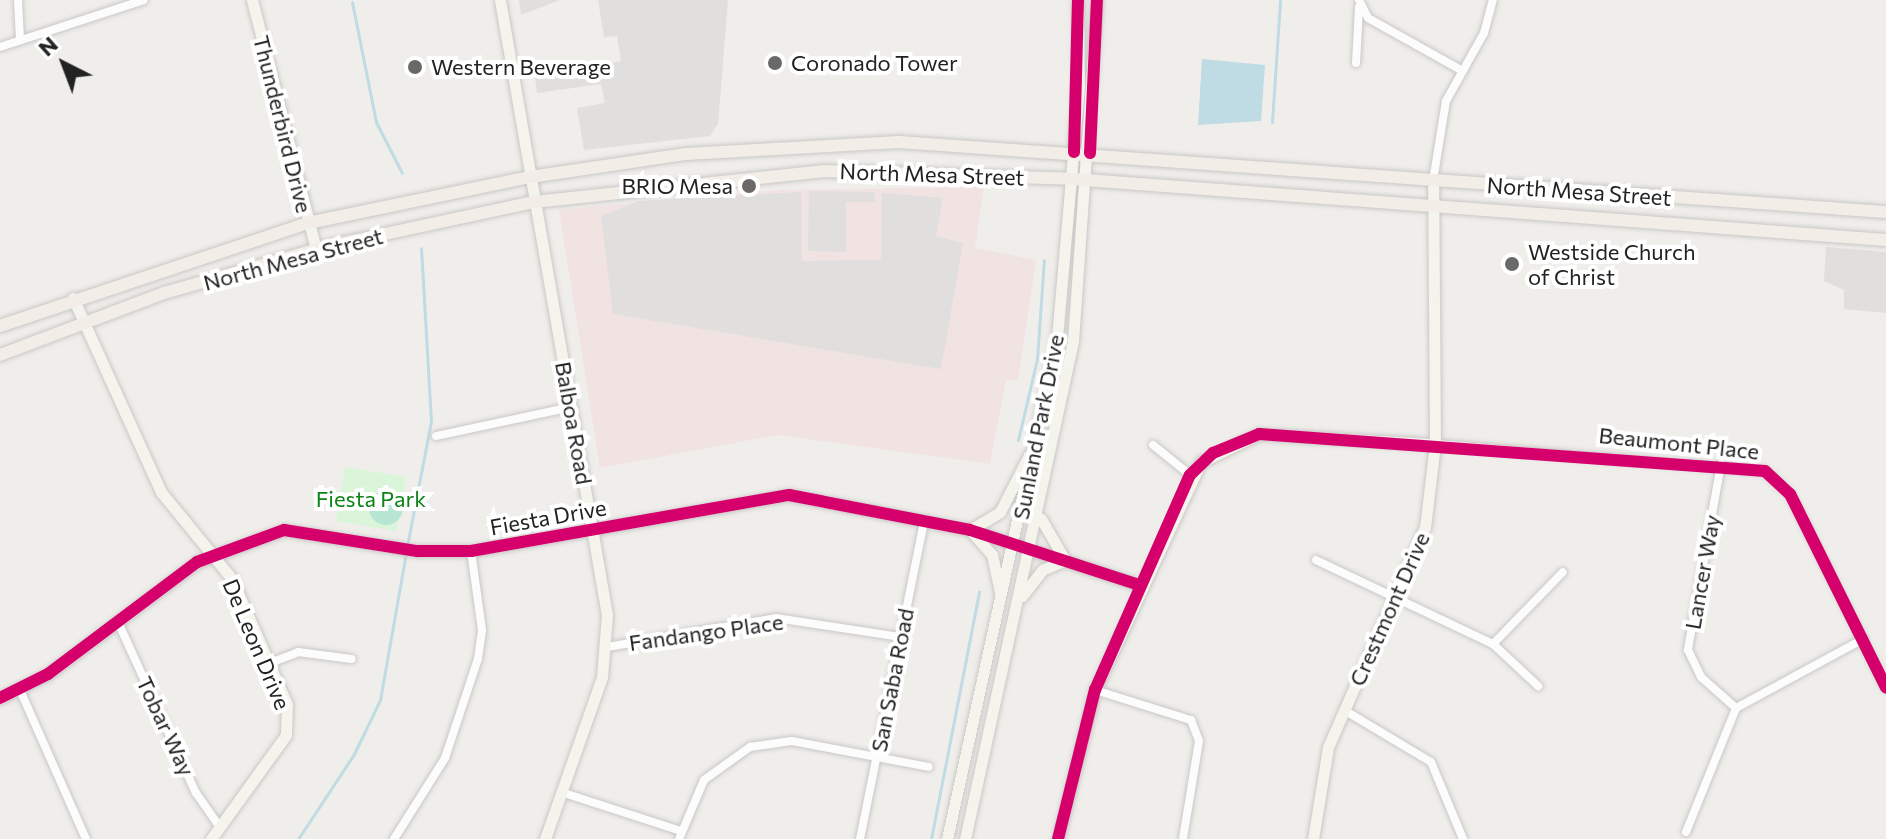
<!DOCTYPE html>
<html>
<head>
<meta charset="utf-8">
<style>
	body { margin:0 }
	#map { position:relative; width:1886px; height:839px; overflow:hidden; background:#f0eeeb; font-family:Commissioner,sans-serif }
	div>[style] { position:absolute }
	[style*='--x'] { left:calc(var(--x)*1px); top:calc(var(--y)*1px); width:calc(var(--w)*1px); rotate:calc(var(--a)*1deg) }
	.commercial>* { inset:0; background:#f1e3e1 }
	.park>* { inset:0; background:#daf5da }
	.pitch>* { inset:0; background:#b7e6d2 }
	.round { border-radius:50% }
	.parking>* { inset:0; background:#e0dfde }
	.water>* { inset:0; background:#bfdbe3 }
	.stream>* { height:3px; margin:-1.5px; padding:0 1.5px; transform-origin:1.5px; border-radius:1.5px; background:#bfdbe3 }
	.roads { filter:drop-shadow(0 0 2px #c9c8c7) drop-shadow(0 0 2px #c9c8c7) }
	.street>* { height:8px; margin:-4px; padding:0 4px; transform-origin:4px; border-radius:4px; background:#fdfcfc }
	.secondary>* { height:11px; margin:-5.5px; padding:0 5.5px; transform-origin:5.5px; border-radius:5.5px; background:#f4f4ed }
	.primary>* { height:12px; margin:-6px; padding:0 6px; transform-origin:6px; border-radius:6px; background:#f3ede7 }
	.cycleway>* { height:12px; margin:-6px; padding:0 6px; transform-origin:6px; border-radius:6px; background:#d6006c }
	.dots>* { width:22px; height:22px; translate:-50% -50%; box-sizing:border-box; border:4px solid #fff; border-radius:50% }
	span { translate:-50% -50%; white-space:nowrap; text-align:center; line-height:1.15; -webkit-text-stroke:8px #fff; paint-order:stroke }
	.poi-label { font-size:22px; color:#222 }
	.left { translate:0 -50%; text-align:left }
	.right { translate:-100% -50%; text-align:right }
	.street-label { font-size:22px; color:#222 }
	.park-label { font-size:22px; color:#0c8416 }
	.north { position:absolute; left:24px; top:24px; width:80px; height:80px; -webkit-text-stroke:6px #fff; paint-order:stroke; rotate:318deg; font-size:22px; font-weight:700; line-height:32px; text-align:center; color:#222 }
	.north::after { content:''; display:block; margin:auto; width:28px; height:36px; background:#222; clip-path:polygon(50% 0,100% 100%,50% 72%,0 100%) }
</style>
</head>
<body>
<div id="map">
	<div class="commercial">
		<i style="clip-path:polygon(984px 187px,975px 248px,1036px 260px,1018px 380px,1006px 380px,990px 464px,778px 435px,600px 468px,559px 210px,776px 190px)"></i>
	</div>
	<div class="park">
		<i style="clip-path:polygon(345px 467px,406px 477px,396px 531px,336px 521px)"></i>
	</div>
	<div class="pitch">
		<i class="round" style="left:369px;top:491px;width:34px;height:34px"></i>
	</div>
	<div class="parking">
		<i style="clip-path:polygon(519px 0,560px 0,521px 15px)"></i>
		<i style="clip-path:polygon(598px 0,728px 0,718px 124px,710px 136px,584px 150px,577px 108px,605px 103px,601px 84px,537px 93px,535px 77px,621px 61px,617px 36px,604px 37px)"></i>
		<i style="clip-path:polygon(809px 191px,875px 192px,875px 202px,846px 202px,846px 252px,808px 251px)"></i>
		<i style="clip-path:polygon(801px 192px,802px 261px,881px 260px,882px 193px,943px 198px,936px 236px,963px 243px,941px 369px,613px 314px,601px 216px,639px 201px)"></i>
		<i style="clip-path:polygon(1826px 247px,1886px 252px,1886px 313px,1844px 309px,1844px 290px,1824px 281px)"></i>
	</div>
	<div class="water">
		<i style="clip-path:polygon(1202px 59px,1265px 65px,1261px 121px,1198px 125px)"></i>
	</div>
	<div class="stream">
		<i style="--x:352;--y:2;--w:122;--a:78.7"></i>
		<i style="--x:376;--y:122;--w:57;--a:63"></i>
		<i style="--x:1272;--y:122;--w:122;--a:-86.2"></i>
		<i style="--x:1018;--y:440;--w:83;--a:-76.8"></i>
		<i style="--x:1037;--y:359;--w:99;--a:-86"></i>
		<i style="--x:407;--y:546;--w:127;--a:-79.1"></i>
		<i style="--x:431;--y:421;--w:173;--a:-93.3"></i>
		<i style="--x:298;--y:839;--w:102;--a:-56.6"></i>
		<i style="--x:354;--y:754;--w:60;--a:-64.3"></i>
		<i style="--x:380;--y:700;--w:149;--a:-80"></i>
		<i style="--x:931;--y:839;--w:252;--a:-79"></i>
	</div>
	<div class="roads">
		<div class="street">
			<i style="--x:18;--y:0;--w:40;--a:87.1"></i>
			<i style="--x:1359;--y:0;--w:20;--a:63"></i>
			<i style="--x:1368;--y:18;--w:107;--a:29.2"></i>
			<i style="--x:0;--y:47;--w:151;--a:-18.1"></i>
			<i style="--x:1356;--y:63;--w:56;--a:-86.9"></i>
			<i style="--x:1433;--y:181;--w:81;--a:-80.8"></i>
			<i style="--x:1446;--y:101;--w:78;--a:-60.8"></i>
			<i style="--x:1484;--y:33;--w:34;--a:-75"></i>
			<i style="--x:436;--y:436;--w:138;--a:-12.1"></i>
			<i style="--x:1435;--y:444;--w:331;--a:4.7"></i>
			<i style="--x:1765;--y:471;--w:34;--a:43"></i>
			<i style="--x:1790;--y:494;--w:216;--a:63.6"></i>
			<i style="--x:1153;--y:445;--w:48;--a:39"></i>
			<i style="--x:1721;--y:464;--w:189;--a:100.1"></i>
			<i style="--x:1688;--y:650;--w:30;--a:64"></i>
			<i style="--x:1701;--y:677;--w:47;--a:41.5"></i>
			<i style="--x:1316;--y:560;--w:196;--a:25.4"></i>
			<i style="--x:1493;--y:644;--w:62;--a:43"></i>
			<i style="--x:118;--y:622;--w:188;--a:65.5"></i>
			<i style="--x:196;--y:793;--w:42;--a:54.8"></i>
			<i style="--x:1493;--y:644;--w:100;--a:-45.8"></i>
			<i style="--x:607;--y:647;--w:171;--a:-9.7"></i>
			<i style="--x:776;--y:618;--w:125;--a:8.7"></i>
			<i style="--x:270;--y:663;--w:30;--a:-21"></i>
			<i style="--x:298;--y:652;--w:54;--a:7.4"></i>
			<i style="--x:20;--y:690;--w:163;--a:66.1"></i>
			<i style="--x:1095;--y:690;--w:101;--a:17.4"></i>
			<i style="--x:1191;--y:720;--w:22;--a:69"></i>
			<i style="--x:1199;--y:741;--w:99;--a:99.3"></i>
			<i style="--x:1344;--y:710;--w:101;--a:30.9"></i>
			<i style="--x:1431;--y:762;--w:83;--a:67.4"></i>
			<i style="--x:564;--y:793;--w:123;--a:18"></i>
			<i style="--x:1686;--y:832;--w:134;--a:-68"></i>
			<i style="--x:1736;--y:708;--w:145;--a:-28.5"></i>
			<i style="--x:394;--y:839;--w:96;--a:-57.8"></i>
			<i style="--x:445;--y:758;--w:104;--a:-71.6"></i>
			<i style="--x:478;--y:659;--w:29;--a:-82"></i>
			<i style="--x:482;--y:630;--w:80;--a:-97.9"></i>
			<i style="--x:679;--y:839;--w:64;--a:-67"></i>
			<i style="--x:704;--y:780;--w:57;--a:-35.7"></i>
			<i style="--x:750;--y:747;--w:42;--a:-8.1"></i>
			<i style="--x:792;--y:741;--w:139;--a:10.7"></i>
			<i style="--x:860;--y:839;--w:324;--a:-78.6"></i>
		</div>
		<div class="secondary">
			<i style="--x:252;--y:0;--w:257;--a:75.6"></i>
			<i style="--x:500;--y:0;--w:624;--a:80.13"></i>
			<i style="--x:607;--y:615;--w:62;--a:94.6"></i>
			<i style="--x:602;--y:677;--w:172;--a:109.4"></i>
			<i style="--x:73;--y:298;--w:213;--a:65.6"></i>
			<i style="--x:161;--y:492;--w:112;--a:50.8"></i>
			<i style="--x:232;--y:579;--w:137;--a:66.3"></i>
			<i style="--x:287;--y:704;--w:31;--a:92"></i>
			<i style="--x:286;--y:735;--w:128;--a:125.8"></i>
			<i style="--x:1000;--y:592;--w:38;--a:-102"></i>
			<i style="--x:992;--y:555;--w:33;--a:-131"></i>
			<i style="--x:970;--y:530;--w:35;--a:-31"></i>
			<i style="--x:1000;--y:512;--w:64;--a:-63"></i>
			<i style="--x:1022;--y:596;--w:33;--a:-52"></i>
			<i style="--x:1042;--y:570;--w:25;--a:-23"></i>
			<i style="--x:1065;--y:560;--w:48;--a:-120.3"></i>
			<i style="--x:0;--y:698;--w:54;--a:-26.6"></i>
			<i style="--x:48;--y:674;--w:186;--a:-36.9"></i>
			<i style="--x:197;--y:562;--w:93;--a:-20.2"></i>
			<i style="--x:284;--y:530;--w:135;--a:9"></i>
			<i style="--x:417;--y:551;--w:54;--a:0"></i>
			<i style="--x:471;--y:551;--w:323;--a:-10"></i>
			<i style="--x:789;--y:495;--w:184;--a:10.9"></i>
			<i style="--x:970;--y:530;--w:178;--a:18"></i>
			<i style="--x:947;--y:839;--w:513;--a:-77.62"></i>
			<i style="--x:1057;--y:338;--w:253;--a:-85"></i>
			<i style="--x:1079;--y:86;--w:86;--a:-90.7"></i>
			<i style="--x:965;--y:839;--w:510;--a:-77.76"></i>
			<i style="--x:1073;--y:341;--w:342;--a:-86"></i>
			<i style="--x:1058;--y:839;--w:154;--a:-76.1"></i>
			<i style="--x:1095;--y:690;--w:251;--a:-65.1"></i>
			<i style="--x:1201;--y:462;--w:64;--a:-25.8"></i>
			<i style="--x:1259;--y:434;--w:176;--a:3.3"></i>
			<i style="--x:1313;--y:839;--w:93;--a:-80.7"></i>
			<i style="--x:1328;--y:747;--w:240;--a:-66.2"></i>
			<i style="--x:1425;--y:527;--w:84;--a:-83.1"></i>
			<i style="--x:1435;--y:444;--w:263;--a:-90.4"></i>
		</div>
		<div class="primary">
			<i style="--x:0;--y:326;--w:325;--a:-18.5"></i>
			<i style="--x:308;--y:223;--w:227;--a:-11.7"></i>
			<i style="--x:530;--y:177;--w:158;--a:-8.4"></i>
			<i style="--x:686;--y:154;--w:213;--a:-3.2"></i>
			<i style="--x:899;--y:142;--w:989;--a:4.06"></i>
			<i style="--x:0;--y:355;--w:175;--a:-20.7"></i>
			<i style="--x:164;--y:293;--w:172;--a:-15.9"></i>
			<i style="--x:329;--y:246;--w:210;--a:-12.1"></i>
			<i style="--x:534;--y:202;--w:290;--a:-6.1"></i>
			<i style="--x:822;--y:171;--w:250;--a:1.8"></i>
			<i style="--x:1072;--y:179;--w:816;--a:4.29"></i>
		</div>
	</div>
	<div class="cycleway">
		<i style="--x:1074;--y:152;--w:152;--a:-88.5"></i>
		<i style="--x:1090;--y:153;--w:153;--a:-87.4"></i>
		<i style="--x:0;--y:698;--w:54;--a:-26.6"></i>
		<i style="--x:48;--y:674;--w:186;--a:-36.9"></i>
		<i style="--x:197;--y:562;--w:93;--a:-20.2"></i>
		<i style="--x:284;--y:530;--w:135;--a:9"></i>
		<i style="--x:417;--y:551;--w:54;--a:0"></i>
		<i style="--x:471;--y:551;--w:323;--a:-10"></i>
		<i style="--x:789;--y:495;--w:184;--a:10.9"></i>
		<i style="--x:970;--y:530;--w:178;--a:18"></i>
		<i style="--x:1058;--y:839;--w:154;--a:-76.1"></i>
		<i style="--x:1095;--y:690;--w:235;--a:-66.2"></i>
		<i style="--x:1190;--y:475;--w:32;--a:-44"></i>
		<i style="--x:1213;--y:453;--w:50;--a:-22.4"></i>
		<i style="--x:1259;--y:434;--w:507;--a:4.18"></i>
		<i style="--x:1765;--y:471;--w:34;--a:43"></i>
		<i style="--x:1790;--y:494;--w:216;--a:63.6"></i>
	</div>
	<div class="dots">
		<i style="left:775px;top:63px;background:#6a6968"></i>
		<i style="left:415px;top:67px;background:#6a6968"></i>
		<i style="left:749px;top:186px;background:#6a6968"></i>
		<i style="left:1512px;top:264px;background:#6a6968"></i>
	</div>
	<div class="poi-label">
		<span class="left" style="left:791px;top:63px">Coronado Tower</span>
		<span class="left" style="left:431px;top:67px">Western Beverage</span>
		<span class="right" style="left:733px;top:186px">BRIO Mesa</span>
		<span class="left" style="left:1528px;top:264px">Westside Church<br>of Christ</span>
	</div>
	<div class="street-label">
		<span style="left:283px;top:124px;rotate:76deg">Thunderbird Drive</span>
		<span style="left:932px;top:174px;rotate:2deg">North Mesa Street</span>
		<span style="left:1579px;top:191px;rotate:4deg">North Mesa Street</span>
		<span style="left:293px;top:259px;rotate:-15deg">North Mesa Street</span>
		<span style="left:574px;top:423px;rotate:80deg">Balboa Road</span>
		<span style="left:1038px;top:427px;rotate:-79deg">Sunland Park Drive</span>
		<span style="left:1679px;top:443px;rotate:6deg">Beaumont Place</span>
		<span style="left:548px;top:517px;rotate:-10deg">Fiesta Drive</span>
		<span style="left:1702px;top:572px;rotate:-80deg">Lancer Way</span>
		<span style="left:1389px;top:609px;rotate:-66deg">Crestmont Drive</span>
		<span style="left:706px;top:632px;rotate:-8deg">Fandango Place</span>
		<span style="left:257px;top:644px;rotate:67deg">De Leon Drive</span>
		<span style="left:892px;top:680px;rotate:-79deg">San Saba Road</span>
		<span style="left:166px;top:726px;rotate:65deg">Tobar Way</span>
	</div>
	<div class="park-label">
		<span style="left:371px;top:499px">Fiesta Park</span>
	</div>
	<div class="north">N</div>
</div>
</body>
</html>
